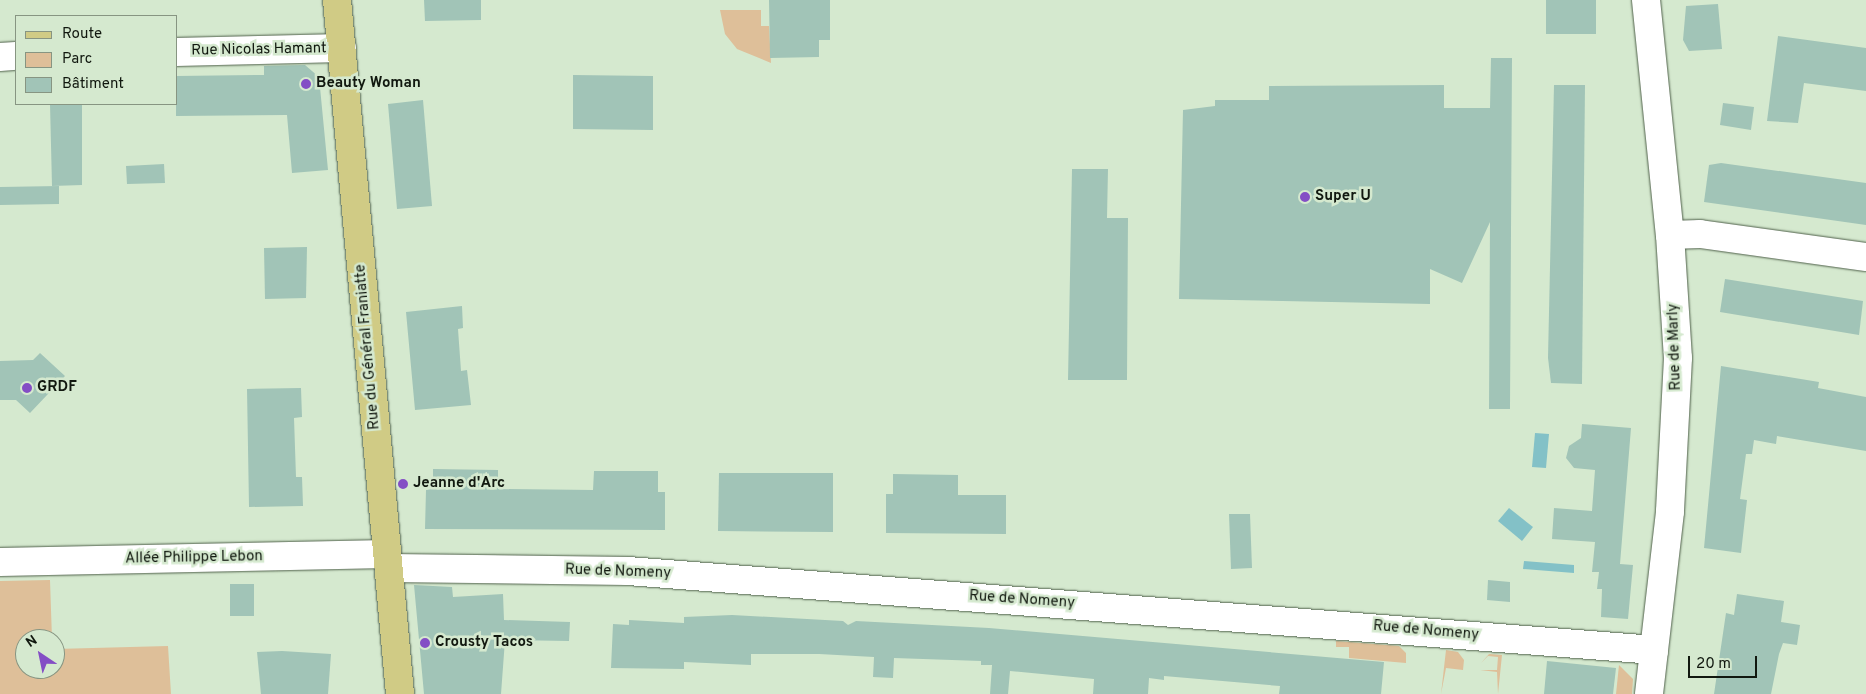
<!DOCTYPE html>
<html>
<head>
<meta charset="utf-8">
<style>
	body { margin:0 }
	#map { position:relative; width:1866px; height:694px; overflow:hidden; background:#d5e9cf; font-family:Overpass,sans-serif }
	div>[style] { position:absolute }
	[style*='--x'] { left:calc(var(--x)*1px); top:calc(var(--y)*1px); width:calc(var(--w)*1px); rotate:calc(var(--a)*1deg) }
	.green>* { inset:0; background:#debf99 }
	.water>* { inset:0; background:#83c1c7 }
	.building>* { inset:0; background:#a1c4b7 }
	.roads { filter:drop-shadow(0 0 1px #50614b) drop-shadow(0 0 1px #50614b) }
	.minor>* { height:28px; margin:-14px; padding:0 14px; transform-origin:14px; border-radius:14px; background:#fff }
	.major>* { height:28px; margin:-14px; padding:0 14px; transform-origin:14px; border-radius:14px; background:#d0cb85 }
	.dots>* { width:14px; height:14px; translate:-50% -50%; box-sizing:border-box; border:2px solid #d5e9cf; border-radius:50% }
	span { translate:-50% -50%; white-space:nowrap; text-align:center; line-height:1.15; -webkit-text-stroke:5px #d5e9cf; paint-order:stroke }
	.street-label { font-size:15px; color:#11180f }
	.poi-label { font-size:15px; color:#11180f; font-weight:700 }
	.left { translate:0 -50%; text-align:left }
	.legend { position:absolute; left:15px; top:15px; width:162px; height:90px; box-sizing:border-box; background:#d5e9cf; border:1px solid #879582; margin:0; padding:6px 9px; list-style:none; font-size:15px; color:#11180f }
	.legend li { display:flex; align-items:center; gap:10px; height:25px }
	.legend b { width:25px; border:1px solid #879582 }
	.north { position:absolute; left:15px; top:629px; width:50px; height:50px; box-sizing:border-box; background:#d5e9cf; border:1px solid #879582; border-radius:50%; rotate:326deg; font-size:14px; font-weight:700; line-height:20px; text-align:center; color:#11180f }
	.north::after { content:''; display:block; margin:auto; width:18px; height:22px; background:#844ec5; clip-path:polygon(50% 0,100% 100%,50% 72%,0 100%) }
	.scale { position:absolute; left:1688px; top:656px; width:69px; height:22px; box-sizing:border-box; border:2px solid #11180f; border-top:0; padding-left:6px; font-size:15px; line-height:18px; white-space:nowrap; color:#11180f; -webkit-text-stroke:4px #d5e9cf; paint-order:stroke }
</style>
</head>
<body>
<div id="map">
	<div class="green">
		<i style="clip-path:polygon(720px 10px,761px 10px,761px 26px,769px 26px,771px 63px,737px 49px,725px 34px)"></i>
		<i style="clip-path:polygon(50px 580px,52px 639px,25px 639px,25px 669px,55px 669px,55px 649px,168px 646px,171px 694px,0 694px,0 581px)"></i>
		<i style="clip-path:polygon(1336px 641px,1399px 646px,1406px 653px,1406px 663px,1349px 658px,1349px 647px,1336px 647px)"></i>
		<i style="clip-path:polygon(1446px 650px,1458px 652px,1464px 660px,1463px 670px,1446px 668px,1441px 694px)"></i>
		<i style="clip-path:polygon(1489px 654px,1502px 655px,1498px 694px,1497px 672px,1480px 670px,1497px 670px,1498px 657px,1488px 656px,1481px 663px)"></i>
		<i style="clip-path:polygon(1619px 665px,1633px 679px,1632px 694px,1616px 694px)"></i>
	</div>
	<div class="water">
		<i style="clip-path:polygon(1535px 433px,1549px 434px,1546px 468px,1532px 467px)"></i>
		<i style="clip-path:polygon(1509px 508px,1533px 527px,1522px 541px,1498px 521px)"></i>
		<i style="clip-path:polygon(1524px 561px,1574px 565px,1574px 573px,1523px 569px)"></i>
	</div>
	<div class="building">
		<i style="clip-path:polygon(424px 0,481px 0,481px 20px,425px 21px)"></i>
		<i style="clip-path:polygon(769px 0,830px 0,830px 40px,819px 40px,819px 57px,770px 58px)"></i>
		<i style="clip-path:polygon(1546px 0,1596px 0,1596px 34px,1546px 34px)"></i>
		<i style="clip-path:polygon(1718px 4px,1722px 49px,1689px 51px,1683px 40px,1686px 6px)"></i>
		<i style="clip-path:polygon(1778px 36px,1866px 48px,1866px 91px,1804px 83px,1798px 123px,1767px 121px)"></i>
		<i style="clip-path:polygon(1491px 58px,1512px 58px,1510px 409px,1489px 409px,1490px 222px,1462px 283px,1430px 269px,1430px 304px,1179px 299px,1183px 110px,1215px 106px,1215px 100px,1269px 100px,1269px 86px,1444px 85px,1444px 108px,1490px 108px)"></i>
		<i style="clip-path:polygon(305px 65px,319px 77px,328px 170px,292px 173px,287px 115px,176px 116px,176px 76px,264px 75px,264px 66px)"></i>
		<i style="clip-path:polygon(573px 75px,653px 76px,653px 130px,573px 129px)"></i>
		<i style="clip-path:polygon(1554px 85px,1585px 85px,1582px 384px,1551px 383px,1548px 358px)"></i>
		<i style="clip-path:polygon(423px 100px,432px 206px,397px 209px,388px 104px)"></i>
		<i style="clip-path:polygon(1723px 103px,1754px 107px,1751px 130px,1720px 125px)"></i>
		<i style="clip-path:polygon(50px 104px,82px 104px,82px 185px,52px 186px)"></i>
		<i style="clip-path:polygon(1721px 163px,1866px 183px,1866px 225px,1704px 202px,1709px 165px)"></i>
		<i style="clip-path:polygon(164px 164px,165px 183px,127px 184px,126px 166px)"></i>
		<i style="clip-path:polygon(1072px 169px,1108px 169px,1107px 218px,1128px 218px,1127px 380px,1068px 380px)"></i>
		<i style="clip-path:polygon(59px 186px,59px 204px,0 205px,0 187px)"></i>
		<i style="clip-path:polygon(307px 247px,306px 298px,265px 299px,264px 248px)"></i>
		<i style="clip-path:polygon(1725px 279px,1863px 301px,1859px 335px,1720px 312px)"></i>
		<i style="clip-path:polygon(462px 306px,463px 328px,458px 329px,461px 371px,467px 370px,471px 405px,415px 410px,406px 312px)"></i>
		<i style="clip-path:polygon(40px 353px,65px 376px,30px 413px,16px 400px,0 400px,0 361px,33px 360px)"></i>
		<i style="clip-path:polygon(1721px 366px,1819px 382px,1818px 388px,1866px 397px,1866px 451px,1777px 436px,1776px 444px,1754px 440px,1752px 454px,1746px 454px,1740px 499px,1747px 500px,1741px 553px,1704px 548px)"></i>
		<i style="clip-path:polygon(301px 388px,302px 417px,294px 418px,296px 477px,302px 477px,303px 506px,249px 507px,247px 389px)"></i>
		<i style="clip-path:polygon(1582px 424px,1631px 428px,1620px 564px,1633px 565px,1628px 619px,1601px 617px,1602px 589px,1597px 589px,1599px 572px,1592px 572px,1595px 542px,1552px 539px,1554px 508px,1592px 511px,1595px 470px,1574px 468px,1566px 458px,1569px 446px,1581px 438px)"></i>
		<i style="clip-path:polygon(433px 469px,498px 470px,498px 489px,593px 490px,594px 471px,658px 471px,658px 492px,665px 492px,665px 530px,425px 529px,426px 490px,433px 489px)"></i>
		<i style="clip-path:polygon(719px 473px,833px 473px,833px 532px,718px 531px)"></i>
		<i style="clip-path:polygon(893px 474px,958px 475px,958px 495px,1006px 495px,1006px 534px,886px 533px,886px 494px,893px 494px)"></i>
		<i style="clip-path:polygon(1229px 514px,1250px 514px,1252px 568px,1231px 569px)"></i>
		<i style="clip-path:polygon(1488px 580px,1510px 582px,1510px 602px,1487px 600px)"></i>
		<i style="clip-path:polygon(230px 584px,254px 584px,254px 616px,230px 616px)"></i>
		<i style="clip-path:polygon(414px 585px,452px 587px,453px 597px,503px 594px,504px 620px,570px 622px,569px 641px,505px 640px,501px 694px,424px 694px)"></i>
		<i style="clip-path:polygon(1737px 594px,1784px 601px,1781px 622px,1800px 625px,1797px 645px,1783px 643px,1779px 654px,1771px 694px,1714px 694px,1726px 613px,1734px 615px)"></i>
		<i style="clip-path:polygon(732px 615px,843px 621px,848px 625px,856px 621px,989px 628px,1384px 662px,1381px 694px,1279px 694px,1280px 686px,1164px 676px,1164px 680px,1149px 678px,1148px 694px,1093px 694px,1094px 679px,1010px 671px,1008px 694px,990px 694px,992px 665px,981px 665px,981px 661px,894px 658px,893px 678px,873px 677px,874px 657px,819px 654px,751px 654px,751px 665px,684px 662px,684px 669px,611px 668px,613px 624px,629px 625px,629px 620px,684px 623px,684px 617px)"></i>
		<i style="clip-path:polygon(282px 651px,331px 654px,328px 694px,261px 694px,257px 652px)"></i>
		<i style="clip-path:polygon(1547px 661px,1616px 668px,1613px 694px,1544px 694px)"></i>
	</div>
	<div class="roads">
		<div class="minor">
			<i style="--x:1646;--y:0;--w:236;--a:84.2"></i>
			<i style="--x:1670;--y:235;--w:123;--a:86.3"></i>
			<i style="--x:1678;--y:358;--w:154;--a:93"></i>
			<i style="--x:1670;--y:512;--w:183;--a:96.6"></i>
			<i style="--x:176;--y:52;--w:166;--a:-1.4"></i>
			<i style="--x:0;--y:57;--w:16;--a:-4"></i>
			<i style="--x:1670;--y:235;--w:30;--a:-2"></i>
			<i style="--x:1700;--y:234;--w:168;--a:7.9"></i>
			<i style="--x:0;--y:562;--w:387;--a:-1.2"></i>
			<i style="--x:389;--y:568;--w:239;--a:0.7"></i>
			<i style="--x:628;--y:571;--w:1029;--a:4.4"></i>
		</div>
		<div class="major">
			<i style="--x:337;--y:0;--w:697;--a:84.81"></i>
		</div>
	</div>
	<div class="dots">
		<i style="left:306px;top:84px;background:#844ec5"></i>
		<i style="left:1305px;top:197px;background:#844ec5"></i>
		<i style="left:27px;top:388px;background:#844ec5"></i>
		<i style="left:403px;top:484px;background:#844ec5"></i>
		<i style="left:425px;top:643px;background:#844ec5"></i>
	</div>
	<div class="street-label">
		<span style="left:259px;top:50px;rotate:-1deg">Rue Nicolas Hamant</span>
		<span style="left:368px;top:347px;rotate:-95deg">Rue du Général Franiatte</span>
		<span style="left:1675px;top:347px;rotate:-92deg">Rue de Marly</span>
		<span style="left:194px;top:558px;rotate:-1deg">Allée Philippe Lebon</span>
		<span style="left:618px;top:572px;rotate:2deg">Rue de Nomeny</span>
		<span style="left:1022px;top:600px;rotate:4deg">Rue de Nomeny</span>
		<span style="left:1426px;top:631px;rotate:5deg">Rue de Nomeny</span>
	</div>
	<div class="poi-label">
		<span class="left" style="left:316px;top:84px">Beauty Woman</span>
		<span class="left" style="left:1315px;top:197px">Super U</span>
		<span class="left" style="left:37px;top:388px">GRDF</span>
		<span class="left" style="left:413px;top:484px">Jeanne d'Arc</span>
		<span class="left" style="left:435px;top:643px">Crousty Tacos</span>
	</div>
	<ul class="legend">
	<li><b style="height:6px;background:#d0cb85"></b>Route</li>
	<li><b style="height:14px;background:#debf99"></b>Parc</li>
	<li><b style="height:14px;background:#a1c4b7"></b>Bâtiment</li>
	</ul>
	<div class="north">N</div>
	<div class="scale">20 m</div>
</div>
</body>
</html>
